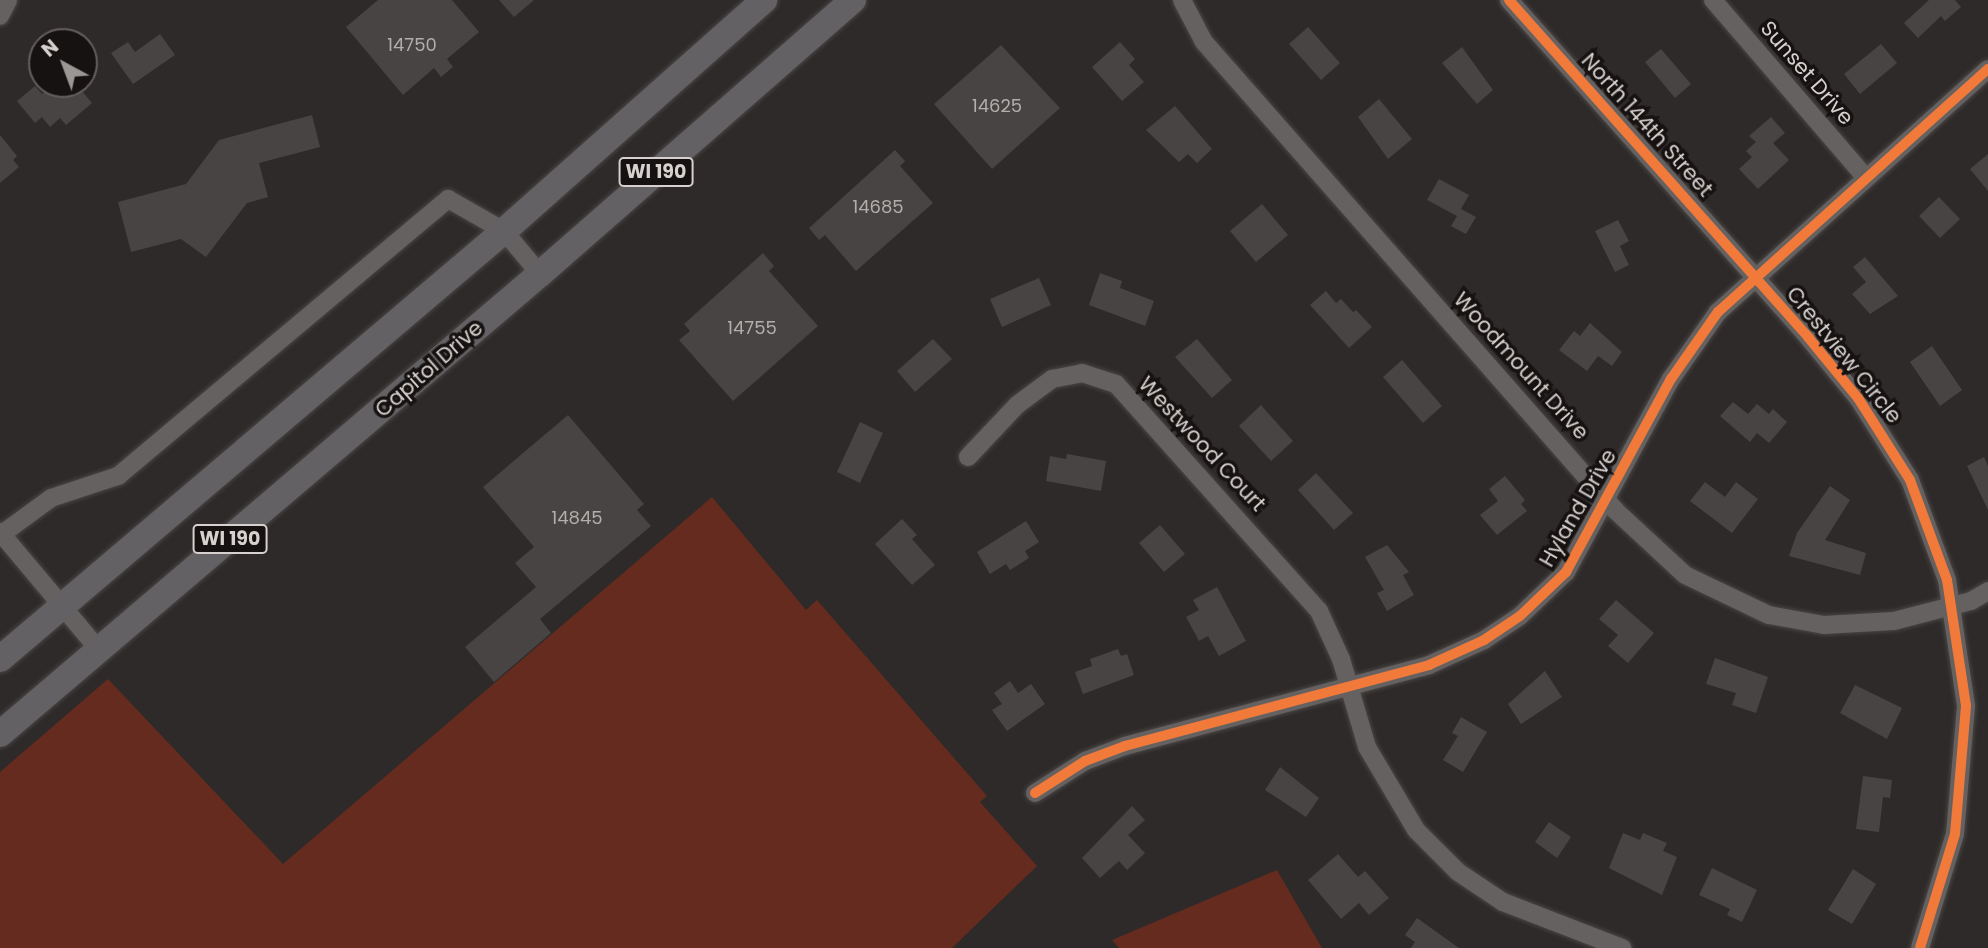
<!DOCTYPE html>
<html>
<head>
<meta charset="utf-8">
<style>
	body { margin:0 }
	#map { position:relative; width:1988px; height:948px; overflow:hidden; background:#2e2a29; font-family:Poppins,sans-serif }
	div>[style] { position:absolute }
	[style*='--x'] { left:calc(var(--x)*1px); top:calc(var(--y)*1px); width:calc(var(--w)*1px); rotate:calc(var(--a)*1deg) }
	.green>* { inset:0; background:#642b1e }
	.building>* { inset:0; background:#484443 }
	.roads { filter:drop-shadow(0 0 2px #484544) drop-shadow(0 0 2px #484544) }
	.street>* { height:18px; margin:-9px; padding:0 9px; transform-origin:9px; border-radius:9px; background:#656160 }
	.primary>* { height:26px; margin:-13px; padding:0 13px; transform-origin:13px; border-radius:13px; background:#636164 }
	.cycleway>* { height:10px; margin:-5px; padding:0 5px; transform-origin:5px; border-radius:5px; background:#f17a3a }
	span { translate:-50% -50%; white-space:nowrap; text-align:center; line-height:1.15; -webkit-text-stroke:7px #161211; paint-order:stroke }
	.number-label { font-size:18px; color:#b2aeac }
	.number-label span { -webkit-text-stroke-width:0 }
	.shield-label span { padding:2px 5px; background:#161211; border:2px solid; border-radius:5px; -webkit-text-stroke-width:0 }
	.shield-label { font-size:19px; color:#d6d1cf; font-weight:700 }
	.street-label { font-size:21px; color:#d6d1cf }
	.north { position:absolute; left:28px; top:28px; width:70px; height:70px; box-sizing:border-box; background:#161211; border:2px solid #635e5d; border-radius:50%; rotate:319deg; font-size:19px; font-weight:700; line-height:28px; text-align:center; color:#d6d1cf }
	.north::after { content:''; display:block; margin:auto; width:24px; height:32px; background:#9b9795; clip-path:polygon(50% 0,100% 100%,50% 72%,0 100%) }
</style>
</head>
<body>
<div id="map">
	<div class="green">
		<i style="clip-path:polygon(712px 497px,806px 610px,817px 600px,987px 796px,980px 802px,1037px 866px,952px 948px,0 948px,0 772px,108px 679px,283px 864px)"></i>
		<i style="clip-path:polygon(1277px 870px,1322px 948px,1119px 948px,1112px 940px)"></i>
	</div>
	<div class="building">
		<i style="clip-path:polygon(378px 0,452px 0,479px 32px,447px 59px,453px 67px,441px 77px,434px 68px,403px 95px,346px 27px)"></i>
		<i style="clip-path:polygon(499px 0,534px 0,514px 17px)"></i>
		<i style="clip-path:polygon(1929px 0,1955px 0,1961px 7px,1945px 21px,1941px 16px,1918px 38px,1904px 23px)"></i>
		<i style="clip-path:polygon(1308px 27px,1340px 63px,1321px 80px,1289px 44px)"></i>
		<i style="clip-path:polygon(160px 34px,175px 55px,133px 84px,111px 53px,128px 42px,135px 52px)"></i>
		<i style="clip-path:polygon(1120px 42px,1135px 59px,1129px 65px,1144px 82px,1122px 101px,1092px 67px)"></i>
		<i style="clip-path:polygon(1881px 44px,1897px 63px,1860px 94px,1844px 74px)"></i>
		<i style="clip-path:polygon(1001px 45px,1060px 108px,992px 169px,934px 104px)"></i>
		<i style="clip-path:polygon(1462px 47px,1493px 90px,1477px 104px,1442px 63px)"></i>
		<i style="clip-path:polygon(1661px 49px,1691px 84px,1675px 98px,1645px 62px)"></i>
		<i style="clip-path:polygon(54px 84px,76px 84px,92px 103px,66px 125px,60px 118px,50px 127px,42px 117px,35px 123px,17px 101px,35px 86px,42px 94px)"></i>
		<i style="clip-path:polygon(1379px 99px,1412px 139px,1388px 159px,1358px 117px)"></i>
		<i style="clip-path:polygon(1175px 106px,1212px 149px,1197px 163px,1188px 154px,1179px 162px,1146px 130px)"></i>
		<i style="clip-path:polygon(312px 115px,320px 147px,259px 163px,268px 197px,247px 203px,206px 257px,181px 239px,131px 252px,118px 202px,186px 184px,219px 140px)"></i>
		<i style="clip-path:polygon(1771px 117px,1785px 133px,1773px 143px,1789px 160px,1758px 189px,1739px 169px,1752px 157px,1746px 151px,1756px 142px,1749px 136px)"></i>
		<i style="clip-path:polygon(0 135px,17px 156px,13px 160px,19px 167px,0 183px)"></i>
		<i style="clip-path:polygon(895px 150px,905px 161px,900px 166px,933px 203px,856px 271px,825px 235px,819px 240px,809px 228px)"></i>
		<i style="clip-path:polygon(1988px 154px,1988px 191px,1970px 169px)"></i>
		<i style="clip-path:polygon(1439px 179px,1469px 195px,1461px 209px,1476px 217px,1466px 234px,1451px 226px,1457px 216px,1427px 200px)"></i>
		<i style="clip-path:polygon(1939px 197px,1960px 219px,1940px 238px,1919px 216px)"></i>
		<i style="clip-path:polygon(1262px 204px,1288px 235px,1256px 262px,1230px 231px)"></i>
		<i style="clip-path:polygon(1618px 220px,1629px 241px,1620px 246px,1629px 265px,1615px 272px,1595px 231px)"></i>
		<i style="clip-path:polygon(763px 253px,774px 266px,769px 271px,818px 326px,733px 401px,679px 340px,690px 331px,684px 324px)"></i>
		<i style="clip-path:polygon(1865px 257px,1898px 296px,1870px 314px,1852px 294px,1866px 282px,1853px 267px)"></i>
		<i style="clip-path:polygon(1100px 273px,1122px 281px,1120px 288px,1154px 301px,1145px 326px,1089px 305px)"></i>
		<i style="clip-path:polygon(1039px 278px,1051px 305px,1002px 327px,990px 299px)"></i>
		<i style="clip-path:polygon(1326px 291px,1336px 303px,1341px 299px,1353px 312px,1356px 310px,1372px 327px,1349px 348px,1310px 305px)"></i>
		<i style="clip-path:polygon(1590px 323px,1622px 352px,1612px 366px,1598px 356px,1587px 371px,1559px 350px,1574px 331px,1580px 336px)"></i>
		<i style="clip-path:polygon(933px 339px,952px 359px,915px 392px,897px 371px)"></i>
		<i style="clip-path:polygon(1197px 339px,1232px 380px,1212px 398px,1175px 357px)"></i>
		<i style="clip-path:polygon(1932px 346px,1962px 390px,1940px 406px,1910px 362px)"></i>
		<i style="clip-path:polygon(1402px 360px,1442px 406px,1423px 423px,1383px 377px)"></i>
		<i style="clip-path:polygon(1733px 402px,1748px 414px,1757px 404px,1769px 414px,1773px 409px,1787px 422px,1769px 443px,1757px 433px,1750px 442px,1720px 416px)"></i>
		<i style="clip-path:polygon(1261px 405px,1293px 441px,1271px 461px,1239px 426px)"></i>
		<i style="clip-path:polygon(568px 415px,644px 504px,637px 510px,651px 526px,540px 619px,551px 633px,494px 682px,465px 647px,536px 587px,515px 563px,534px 547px,483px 487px)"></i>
		<i style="clip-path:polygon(860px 422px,883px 433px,860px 483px,837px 472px)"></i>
		<i style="clip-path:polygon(1067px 454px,1106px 461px,1101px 491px,1046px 481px,1050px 456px,1066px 459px)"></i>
		<i style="clip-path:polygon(1984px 457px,1988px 466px,1988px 510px,1967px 466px)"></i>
		<i style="clip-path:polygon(1316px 473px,1353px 513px,1334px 530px,1298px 490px)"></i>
		<i style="clip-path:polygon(1505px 476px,1525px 500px,1521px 504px,1527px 511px,1497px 535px,1480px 515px,1498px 501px,1489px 489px)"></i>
		<i style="clip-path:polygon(1705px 482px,1725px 497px,1736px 482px,1758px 499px,1732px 533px,1690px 501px)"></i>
		<i style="clip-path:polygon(1830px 486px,1850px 500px,1825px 540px,1866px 553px,1860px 575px,1789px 556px,1797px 533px)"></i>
		<i style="clip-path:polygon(902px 519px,917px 535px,912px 539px,935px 565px,912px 585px,875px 544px)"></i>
		<i style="clip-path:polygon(1026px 521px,1039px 542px,1025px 551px,1029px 558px,1010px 570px,1006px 564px,990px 574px,977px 552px)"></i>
		<i style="clip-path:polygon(1160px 525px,1185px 554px,1164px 572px,1139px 543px)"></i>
		<i style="clip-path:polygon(1387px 545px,1409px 572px,1403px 575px,1414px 595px,1387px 611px,1377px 593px,1384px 590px,1365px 557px)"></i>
		<i style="clip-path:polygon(1217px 587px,1246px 641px,1219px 656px,1208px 636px,1199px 641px,1186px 617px,1199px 610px,1193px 600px)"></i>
		<i style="clip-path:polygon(1616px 600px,1654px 633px,1628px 663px,1608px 646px,1618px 635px,1599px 619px)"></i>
		<i style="clip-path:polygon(1118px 649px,1121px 656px,1127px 654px,1134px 675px,1083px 694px,1075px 672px,1092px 666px,1090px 659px)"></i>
		<i style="clip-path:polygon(1715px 658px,1768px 677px,1756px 713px,1732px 705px,1736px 693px,1706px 684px)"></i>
		<i style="clip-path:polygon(1545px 671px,1562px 697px,1521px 724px,1508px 704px)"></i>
		<i style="clip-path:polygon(1010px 681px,1018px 693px,1031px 684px,1045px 704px,1007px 731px,992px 710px,1002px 704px,994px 693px)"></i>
		<i style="clip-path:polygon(1855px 685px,1902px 708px,1887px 739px,1840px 713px)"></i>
		<i style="clip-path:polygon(1461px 717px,1487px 732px,1463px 772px,1443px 760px,1458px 736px,1452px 733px)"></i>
		<i style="clip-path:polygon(1280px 767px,1319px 798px,1306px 817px,1265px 790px)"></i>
		<i style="clip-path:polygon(1863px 776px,1892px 780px,1890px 798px,1883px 797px,1879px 832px,1856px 829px)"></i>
		<i style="clip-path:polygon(1132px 806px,1145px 820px,1128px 835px,1145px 853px,1127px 870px,1119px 861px,1100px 878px,1082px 858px)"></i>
		<i style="clip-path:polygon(1549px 822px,1571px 837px,1557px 858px,1535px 842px)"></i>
		<i style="clip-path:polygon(1623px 833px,1640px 840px,1643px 833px,1667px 843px,1663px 851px,1677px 857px,1662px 895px,1609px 868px)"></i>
		<i style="clip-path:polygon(1338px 854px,1358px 877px,1365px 871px,1389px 898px,1369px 915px,1359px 903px,1341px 919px,1308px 880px)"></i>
		<i style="clip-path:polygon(1712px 868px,1757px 890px,1742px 922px,1727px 915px,1730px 909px,1699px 895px)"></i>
		<i style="clip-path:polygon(1853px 869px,1876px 884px,1852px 924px,1828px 910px)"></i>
		<i style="clip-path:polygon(1417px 918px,1459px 948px,1411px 948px,1415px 942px,1405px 935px)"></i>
	</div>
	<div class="roads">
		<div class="street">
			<i style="--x:1182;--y:0;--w:47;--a:62.4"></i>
			<i style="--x:1204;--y:42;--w:624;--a:48.7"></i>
			<i style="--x:1616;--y:511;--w:94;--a:42.8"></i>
			<i style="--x:1685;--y:575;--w:93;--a:25.5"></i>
			<i style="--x:1769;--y:615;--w:56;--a:10.3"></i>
			<i style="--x:1824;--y:625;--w:70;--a:-3.3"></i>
			<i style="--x:1894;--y:621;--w:80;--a:-14.6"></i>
			<i style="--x:1971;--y:601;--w:20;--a:-30"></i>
			<i style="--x:1509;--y:0;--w:451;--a:48.4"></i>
			<i style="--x:1808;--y:337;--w:79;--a:50.7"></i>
			<i style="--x:1858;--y:398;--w:97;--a:57.6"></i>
			<i style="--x:1910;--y:480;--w:107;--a:69.7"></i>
			<i style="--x:1947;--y:580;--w:127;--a:81.4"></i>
			<i style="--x:1966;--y:706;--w:128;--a:94.9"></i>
			<i style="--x:1955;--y:834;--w:119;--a:107.1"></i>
			<i style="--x:1713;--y:0;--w:233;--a:49.3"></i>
			<i style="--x:0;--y:16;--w:18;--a:-63"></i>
			<i style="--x:968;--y:457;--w:71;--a:-46.7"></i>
			<i style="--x:1017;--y:405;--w:44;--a:-36.6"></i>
			<i style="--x:1052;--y:379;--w:31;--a:-11"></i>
			<i style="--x:1082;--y:373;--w:36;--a:18"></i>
			<i style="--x:1116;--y:384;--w:305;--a:48.2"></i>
			<i style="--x:1319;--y:611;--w:53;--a:65.4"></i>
			<i style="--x:1341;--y:659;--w:92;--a:73.5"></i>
			<i style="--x:1367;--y:747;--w:96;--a:59.4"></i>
			<i style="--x:1416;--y:830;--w:59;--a:45"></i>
			<i style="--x:1458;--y:872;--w:54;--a:33.7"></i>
			<i style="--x:1503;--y:902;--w:128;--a:21.1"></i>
			<i style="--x:0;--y:532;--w:154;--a:50"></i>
			<i style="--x:2;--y:534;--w:61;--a:-36.3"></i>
			<i style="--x:51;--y:498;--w:71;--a:-18.2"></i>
			<i style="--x:118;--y:476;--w:431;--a:-40"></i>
			<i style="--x:448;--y:199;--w:64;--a:29.7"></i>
			<i style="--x:504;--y:231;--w:56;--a:50.1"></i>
			<i style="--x:1035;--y:793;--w:59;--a:-32.6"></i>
			<i style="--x:1085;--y:761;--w:43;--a:-20.6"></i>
			<i style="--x:1125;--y:746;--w:315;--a:-14.9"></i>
			<i style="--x:1429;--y:665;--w:60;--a:-24.4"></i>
			<i style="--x:1484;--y:640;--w:43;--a:-33.7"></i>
			<i style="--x:1520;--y:616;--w:64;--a:-43.7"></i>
			<i style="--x:1566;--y:572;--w:220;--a:-61.5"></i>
			<i style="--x:1671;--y:379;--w:82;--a:-55"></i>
			<i style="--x:1718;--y:312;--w:363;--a:-42"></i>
		</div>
		<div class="primary">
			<i style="--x:0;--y:659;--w:661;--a:-40.34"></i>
			<i style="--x:504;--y:231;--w:348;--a:-41.6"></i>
			<i style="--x:0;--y:734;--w:709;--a:-40.43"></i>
			<i style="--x:540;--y:274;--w:416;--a:-41.2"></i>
		</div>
	</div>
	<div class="cycleway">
		<i style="--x:1509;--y:0;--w:451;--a:48.4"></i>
		<i style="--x:1808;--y:337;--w:79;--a:50.7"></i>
		<i style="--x:1858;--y:398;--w:97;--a:57.6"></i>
		<i style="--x:1910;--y:480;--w:107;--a:69.7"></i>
		<i style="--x:1947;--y:580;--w:127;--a:81.4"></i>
		<i style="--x:1966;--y:706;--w:128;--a:94.9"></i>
		<i style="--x:1955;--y:834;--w:119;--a:107.1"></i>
		<i style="--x:1035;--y:793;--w:59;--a:-32.6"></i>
		<i style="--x:1085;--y:761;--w:43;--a:-20.6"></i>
		<i style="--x:1125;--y:746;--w:315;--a:-14.9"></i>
		<i style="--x:1429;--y:665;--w:60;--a:-24.4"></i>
		<i style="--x:1484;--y:640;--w:43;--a:-33.7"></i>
		<i style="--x:1520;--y:616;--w:64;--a:-43.7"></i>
		<i style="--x:1566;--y:572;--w:220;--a:-61.5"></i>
		<i style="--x:1671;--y:379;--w:82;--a:-55"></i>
		<i style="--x:1718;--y:312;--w:363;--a:-42"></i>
	</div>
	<div class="number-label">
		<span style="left:412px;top:45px">14750</span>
		<span style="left:997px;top:106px">14625</span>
		<span style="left:878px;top:207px">14685</span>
		<span style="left:752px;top:328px">14755</span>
		<span style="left:577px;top:518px">14845</span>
	</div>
	<div class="shield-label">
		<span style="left:656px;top:172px">WI 190</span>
		<span style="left:230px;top:539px">WI 190</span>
	</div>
	<div class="street-label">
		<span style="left:1807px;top:73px;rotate:49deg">Sunset Drive</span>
		<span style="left:1647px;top:125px;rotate:48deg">North 144th Street</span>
		<span style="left:1844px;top:355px;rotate:51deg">Crestview Circle</span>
		<span style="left:1521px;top:366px;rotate:48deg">Woodmount Drive</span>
		<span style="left:429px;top:369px;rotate:-41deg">Capitol Drive</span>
		<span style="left:1202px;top:444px;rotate:47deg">Westwood Court</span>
		<span style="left:1578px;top:508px;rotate:-60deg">Hyland Drive</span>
	</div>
	<div class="north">N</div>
</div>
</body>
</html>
